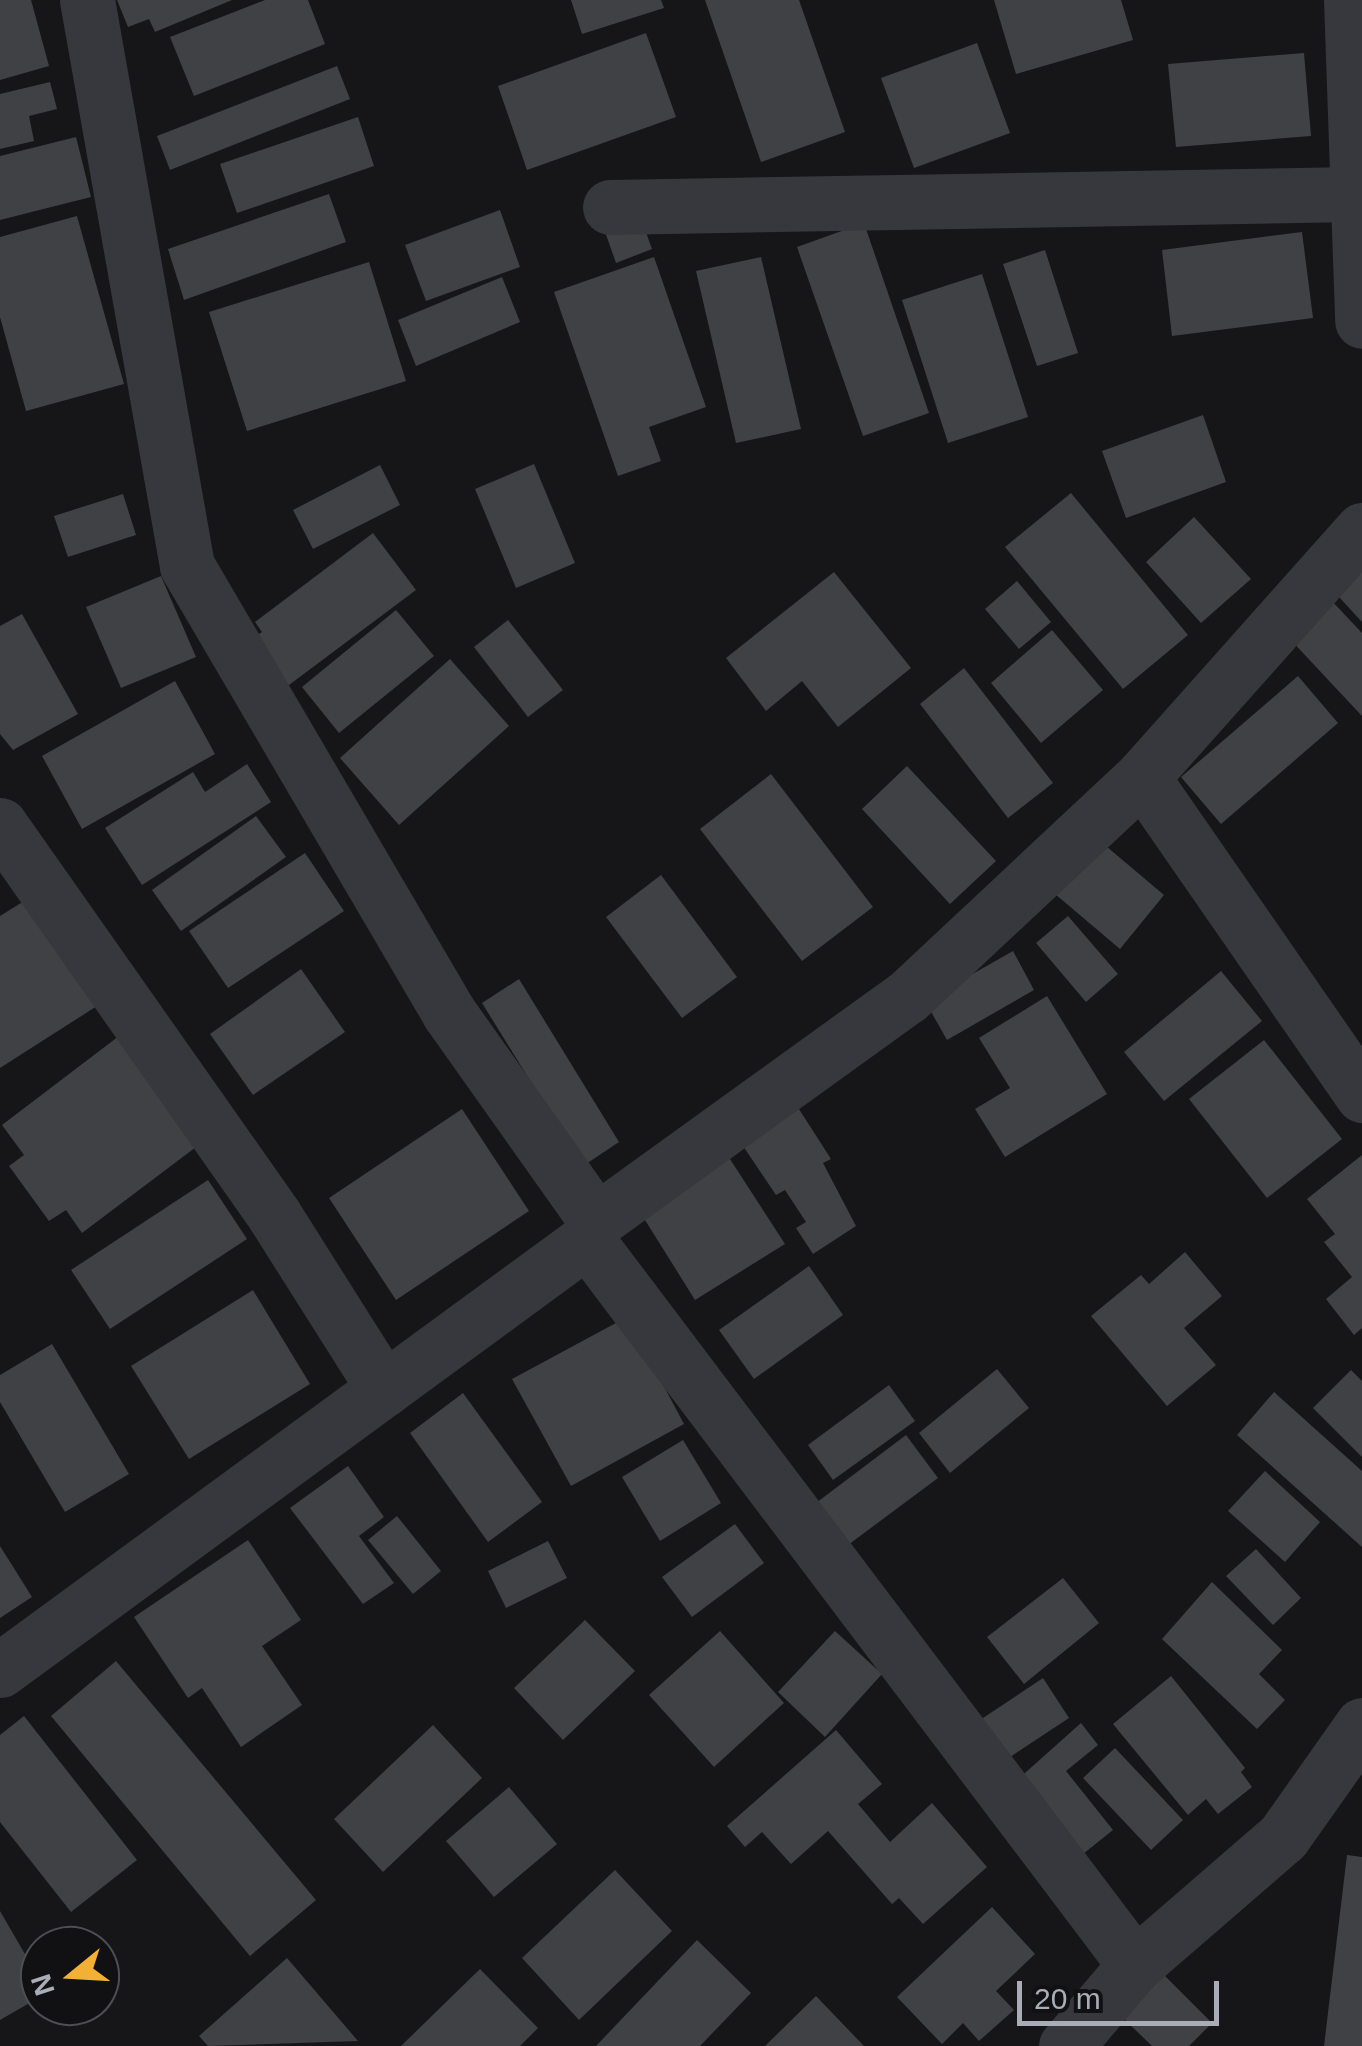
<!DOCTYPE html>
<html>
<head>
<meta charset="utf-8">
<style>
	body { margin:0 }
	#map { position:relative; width:1362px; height:2046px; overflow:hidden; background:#161618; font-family:Helvetica,sans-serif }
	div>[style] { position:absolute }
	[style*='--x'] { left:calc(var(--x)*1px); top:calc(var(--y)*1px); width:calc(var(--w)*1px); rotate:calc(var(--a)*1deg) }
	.building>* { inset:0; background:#404145 }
	.street>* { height:55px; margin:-27.5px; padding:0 27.5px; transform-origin:27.5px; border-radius:27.5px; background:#37383d }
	span { translate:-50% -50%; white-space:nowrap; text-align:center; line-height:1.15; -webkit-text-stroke:9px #111113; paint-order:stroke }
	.north { position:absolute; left:20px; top:1926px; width:100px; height:100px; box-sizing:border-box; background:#111113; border:2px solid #4d4f55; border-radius:50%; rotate:252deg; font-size:28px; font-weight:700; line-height:40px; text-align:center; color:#a8adb8 }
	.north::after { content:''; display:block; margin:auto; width:35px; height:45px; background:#f2b134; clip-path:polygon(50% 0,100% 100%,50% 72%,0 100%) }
	.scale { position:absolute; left:1017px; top:1981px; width:202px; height:45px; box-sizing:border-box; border:5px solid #a8adb8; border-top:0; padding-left:12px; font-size:30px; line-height:35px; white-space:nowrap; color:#a8adb8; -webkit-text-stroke:8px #111113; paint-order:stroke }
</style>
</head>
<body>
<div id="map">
	<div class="building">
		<i style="clip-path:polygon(0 0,31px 0,49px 66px,0 80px)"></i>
		<i style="clip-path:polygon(117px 0,232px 0,155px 32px,149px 19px,128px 27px)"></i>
		<i style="clip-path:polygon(265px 0,308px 0,325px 44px,194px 96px,170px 37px)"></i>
		<i style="clip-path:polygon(571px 0,661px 0,664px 8px,582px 34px)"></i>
		<i style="clip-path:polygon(705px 0,799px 0,845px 132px,761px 162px)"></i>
		<i style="clip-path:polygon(994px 0,1121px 0,1133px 40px,1016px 74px)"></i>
		<i style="clip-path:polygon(646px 33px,676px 117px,527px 170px,498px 86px)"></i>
		<i style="clip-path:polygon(977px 43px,1010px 133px,914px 168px,881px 78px)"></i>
		<i style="clip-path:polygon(1304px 53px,1311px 136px,1176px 147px,1168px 64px)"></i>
		<i style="clip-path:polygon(337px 66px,350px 99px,170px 170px,157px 136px)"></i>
		<i style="clip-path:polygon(50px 82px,57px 109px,29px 116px,34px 141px,0 149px,0 94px)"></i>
		<i style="clip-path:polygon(358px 117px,374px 166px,237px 213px,220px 164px)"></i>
		<i style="clip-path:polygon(76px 137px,91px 197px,0 220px,0 156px)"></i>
		<i style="clip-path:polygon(329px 194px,346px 242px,184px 300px,168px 249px)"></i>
		<i style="clip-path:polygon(500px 210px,520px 267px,426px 301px,405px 245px)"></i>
		<i style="clip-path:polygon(639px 213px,652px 249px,616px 263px,603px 226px)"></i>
		<i style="clip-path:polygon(77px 216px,124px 384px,26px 411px,0 317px,0 237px)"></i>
		<i style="clip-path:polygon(864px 223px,929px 413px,863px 436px,797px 247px)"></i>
		<i style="clip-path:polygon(1302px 232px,1313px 318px,1172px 336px,1162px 250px)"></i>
		<i style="clip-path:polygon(1045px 250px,1078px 353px,1037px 366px,1003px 264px)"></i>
		<i style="clip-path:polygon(654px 257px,706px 407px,649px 427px,661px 461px,618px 476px,554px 292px)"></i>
		<i style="clip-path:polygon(761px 257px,801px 429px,736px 443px,696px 271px)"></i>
		<i style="clip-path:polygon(369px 262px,406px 381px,247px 431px,209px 312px)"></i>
		<i style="clip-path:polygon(982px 274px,1028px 417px,948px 443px,902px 300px)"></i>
		<i style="clip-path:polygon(502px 277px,520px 322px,416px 366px,398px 320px)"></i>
		<i style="clip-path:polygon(1203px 415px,1226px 482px,1126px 518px,1102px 451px)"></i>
		<i style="clip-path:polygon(534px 464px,575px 563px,516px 588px,475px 489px)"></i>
		<i style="clip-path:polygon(380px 465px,400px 505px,313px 549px,293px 510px)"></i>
		<i style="clip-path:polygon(1071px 493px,1188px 635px,1123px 689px,1005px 547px)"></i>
		<i style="clip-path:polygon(123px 494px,136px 535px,68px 557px,54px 516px)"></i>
		<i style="clip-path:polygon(1194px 517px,1251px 579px,1201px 623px,1146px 562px)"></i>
		<i style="clip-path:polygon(373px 533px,416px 590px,281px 691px,245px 643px,262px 632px,255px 622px)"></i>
		<i style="clip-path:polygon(1362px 553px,1362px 622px,1328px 585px)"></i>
		<i style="clip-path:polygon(834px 572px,911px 668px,838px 727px,802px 681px,766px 711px,726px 658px)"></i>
		<i style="clip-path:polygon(161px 576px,196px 657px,121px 688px,86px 607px)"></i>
		<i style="clip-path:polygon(1017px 581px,1051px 622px,1019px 649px,985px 609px)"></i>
		<i style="clip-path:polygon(1330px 599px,1362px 633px,1362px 716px,1288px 637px)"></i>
		<i style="clip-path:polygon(396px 610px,434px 656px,339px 733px,302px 687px)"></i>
		<i style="clip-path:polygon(22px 614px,78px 714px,13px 750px,0 734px,0 626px)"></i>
		<i style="clip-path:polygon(508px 620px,563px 690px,528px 717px,474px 647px)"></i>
		<i style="clip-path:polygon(1052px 630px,1103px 690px,1041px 743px,991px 683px)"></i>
		<i style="clip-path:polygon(450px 659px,509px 726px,399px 825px,340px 758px)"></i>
		<i style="clip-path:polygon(964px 668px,1053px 783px,1008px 818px,920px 704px)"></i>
		<i style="clip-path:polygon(1298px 676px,1338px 723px,1221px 824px,1181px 777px)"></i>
		<i style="clip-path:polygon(175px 681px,215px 754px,82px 829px,42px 756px)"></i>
		<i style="clip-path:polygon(247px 764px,271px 802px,142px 885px,105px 828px,193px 772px,205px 792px)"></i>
		<i style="clip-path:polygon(907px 766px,996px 861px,950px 904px,862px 809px)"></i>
		<i style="clip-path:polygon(771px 774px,873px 907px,802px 961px,700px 829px)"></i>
		<i style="clip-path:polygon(256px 816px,286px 857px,181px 931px,152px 890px)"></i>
		<i style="clip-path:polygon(1100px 841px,1164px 895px,1120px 949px,1055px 894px)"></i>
		<i style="clip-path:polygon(305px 853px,344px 911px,228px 988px,189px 931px)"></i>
		<i style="clip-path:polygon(661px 875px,737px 977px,682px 1018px,606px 917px)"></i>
		<i style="clip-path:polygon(29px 898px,97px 1006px,0 1068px,0 916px)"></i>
		<i style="clip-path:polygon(1068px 916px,1118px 974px,1086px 1002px,1036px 943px)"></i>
		<i style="clip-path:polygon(1013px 951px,1034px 990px,947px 1040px,925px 1001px)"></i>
		<i style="clip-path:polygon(301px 969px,345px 1032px,253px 1095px,210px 1034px)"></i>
		<i style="clip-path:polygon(1221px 971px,1262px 1021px,1164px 1101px,1124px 1052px)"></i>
		<i style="clip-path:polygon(519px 979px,619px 1142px,583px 1166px,482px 1003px)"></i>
		<i style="clip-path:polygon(1047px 996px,1107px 1094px,1005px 1157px,975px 1109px,1010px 1088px,979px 1038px)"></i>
		<i style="clip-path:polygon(119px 1036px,200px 1144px,82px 1233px,66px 1210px,49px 1221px,9px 1166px,24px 1155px,2px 1125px)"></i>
		<i style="clip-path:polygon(1264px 1040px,1342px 1139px,1267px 1198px,1189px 1099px)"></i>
		<i style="clip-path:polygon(797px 1106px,831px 1159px,823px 1163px,856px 1226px,813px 1254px,796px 1228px,806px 1222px,785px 1190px,776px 1195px,741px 1143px)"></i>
		<i style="clip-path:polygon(462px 1109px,529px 1211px,396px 1300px,329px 1198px)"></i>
		<i style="clip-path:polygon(1362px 1155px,1362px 1328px,1354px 1335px,1326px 1299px,1352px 1277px,1324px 1242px,1335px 1234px,1307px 1199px)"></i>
		<i style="clip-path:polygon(728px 1156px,785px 1244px,695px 1300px,640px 1212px)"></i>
		<i style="clip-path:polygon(208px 1180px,247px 1239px,110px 1329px,71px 1270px)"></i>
		<i style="clip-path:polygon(1185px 1252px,1222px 1296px,1184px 1328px,1216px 1365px,1167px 1406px,1091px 1316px,1141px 1275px,1149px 1284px)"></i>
		<i style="clip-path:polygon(809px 1266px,843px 1315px,754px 1379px,719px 1330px)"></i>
		<i style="clip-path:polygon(253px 1290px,310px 1384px,189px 1459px,131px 1366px)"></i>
		<i style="clip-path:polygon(627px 1317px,684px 1424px,571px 1486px,512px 1379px)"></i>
		<i style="clip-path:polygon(52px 1344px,129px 1474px,65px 1512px,0 1402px,0 1375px)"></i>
		<i style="clip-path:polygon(997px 1369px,1029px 1408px,950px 1473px,919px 1433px)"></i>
		<i style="clip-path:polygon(1351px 1370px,1362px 1381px,1362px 1457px,1313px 1408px)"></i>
		<i style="clip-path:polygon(889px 1385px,915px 1421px,833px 1480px,808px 1445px)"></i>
		<i style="clip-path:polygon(1274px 1392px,1362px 1471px,1362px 1547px,1237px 1435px)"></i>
		<i style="clip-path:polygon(463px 1393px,542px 1502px,488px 1542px,410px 1433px)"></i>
		<i style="clip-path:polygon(906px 1435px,938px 1478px,848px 1545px,816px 1503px)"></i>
		<i style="clip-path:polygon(683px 1440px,721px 1503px,660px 1541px,622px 1477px)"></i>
		<i style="clip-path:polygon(348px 1466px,384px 1517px,359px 1536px,394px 1583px,363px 1604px,290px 1508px)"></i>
		<i style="clip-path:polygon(1265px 1471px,1320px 1522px,1285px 1562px,1228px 1511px)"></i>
		<i style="clip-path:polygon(397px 1516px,441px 1571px,413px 1594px,368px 1540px)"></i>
		<i style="clip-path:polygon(735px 1524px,764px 1563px,692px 1617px,662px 1577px)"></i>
		<i style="clip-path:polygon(248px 1540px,301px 1620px,262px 1646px,302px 1705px,241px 1747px,202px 1688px,188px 1698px,134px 1617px)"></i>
		<i style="clip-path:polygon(548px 1541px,567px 1578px,506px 1608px,488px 1571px)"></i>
		<i style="clip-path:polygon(0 1546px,32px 1597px,0 1618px)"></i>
		<i style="clip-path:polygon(1256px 1549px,1301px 1598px,1273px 1625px,1226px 1576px)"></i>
		<i style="clip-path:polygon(1063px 1578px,1099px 1623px,1024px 1684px,987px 1637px)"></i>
		<i style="clip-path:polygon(1212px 1582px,1282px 1650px,1259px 1674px,1285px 1700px,1257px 1729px,1162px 1639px)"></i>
		<i style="clip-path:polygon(585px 1620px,635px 1671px,563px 1740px,514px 1688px)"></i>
		<i style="clip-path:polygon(720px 1631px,784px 1703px,714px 1767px,649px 1695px)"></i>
		<i style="clip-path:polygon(835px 1631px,882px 1674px,825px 1737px,778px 1692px)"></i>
		<i style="clip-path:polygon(116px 1661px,316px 1900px,250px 1956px,51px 1716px)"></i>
		<i style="clip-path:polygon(1171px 1676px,1245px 1768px,1241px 1772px,1252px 1787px,1218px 1814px,1206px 1799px,1188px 1815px,1113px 1724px)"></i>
		<i style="clip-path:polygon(1043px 1678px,1069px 1718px,1007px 1759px,980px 1720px)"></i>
		<i style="clip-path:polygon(24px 1716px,137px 1860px,71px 1912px,0 1822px,0 1735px)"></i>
		<i style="clip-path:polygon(1081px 1723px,1098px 1745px,1066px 1771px,1113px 1830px,1078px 1858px,1016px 1781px)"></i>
		<i style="clip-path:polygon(433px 1725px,482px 1778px,383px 1872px,334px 1819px)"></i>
		<i style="clip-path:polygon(836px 1730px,882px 1784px,858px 1804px,890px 1842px,932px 1803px,987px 1867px,923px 1924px,899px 1898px,892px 1904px,828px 1831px,791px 1864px,762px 1832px,745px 1847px,727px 1826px)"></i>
		<i style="clip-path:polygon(1115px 1748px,1183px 1820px,1151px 1850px,1083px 1778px)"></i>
		<i style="clip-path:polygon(509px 1787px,557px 1844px,494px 1897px,446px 1841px)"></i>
		<i style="clip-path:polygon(1347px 1855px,1362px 1857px,1362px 2046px,1324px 2046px)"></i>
		<i style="clip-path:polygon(615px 1870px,672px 1931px,579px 2020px,522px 1958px)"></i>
		<i style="clip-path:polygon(992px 1907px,1035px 1954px,996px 1991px,1014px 2010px,979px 2041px,963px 2023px,942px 2044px,897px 1997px)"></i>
		<i style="clip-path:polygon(0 1911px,40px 1980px,40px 1997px,0 2020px)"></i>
		<i style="clip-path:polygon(697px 1940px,751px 1993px,700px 2046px,596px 2046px)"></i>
		<i style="clip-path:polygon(287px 1958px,358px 2041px,208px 2046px,199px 2036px)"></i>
		<i style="clip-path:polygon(480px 1969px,538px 2028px,520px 2046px,401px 2046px)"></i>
		<i style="clip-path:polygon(1164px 1975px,1212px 2023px,1189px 2046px,1152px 2046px,1122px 2017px)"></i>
		<i style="clip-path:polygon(816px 1996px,864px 2046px,765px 2046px)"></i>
	</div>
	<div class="street">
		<i style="--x:87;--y:0;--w:575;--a:79.98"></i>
		<i style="--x:187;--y:566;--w:518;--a:59.62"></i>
		<i style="--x:449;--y:1013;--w:255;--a:54.7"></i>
		<i style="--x:596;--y:1221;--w:21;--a:115"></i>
		<i style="--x:587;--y:1240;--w:909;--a:52.92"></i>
		<i style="--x:1351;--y:0;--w:321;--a:88"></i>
		<i style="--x:610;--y:207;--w:745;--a:-1"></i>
		<i style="--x:1142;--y:777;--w:387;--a:55.3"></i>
		<i style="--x:0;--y:825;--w:477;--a:54.9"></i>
		<i style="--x:274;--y:1215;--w:206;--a:57.7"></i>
		<i style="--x:596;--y:1221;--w:383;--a:-35.8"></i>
		<i style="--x:907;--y:997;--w:322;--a:-43.1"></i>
		<i style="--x:1142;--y:777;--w:331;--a:-48.3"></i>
		<i style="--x:0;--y:1670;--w:728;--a:-36.22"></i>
		<i style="--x:1066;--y:2046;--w:106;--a:-49.6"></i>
		<i style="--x:1135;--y:1965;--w:196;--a:-40.9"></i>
		<i style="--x:1283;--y:1837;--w:137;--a:-54.8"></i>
	</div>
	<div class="north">N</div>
	<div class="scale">20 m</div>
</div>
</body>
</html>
